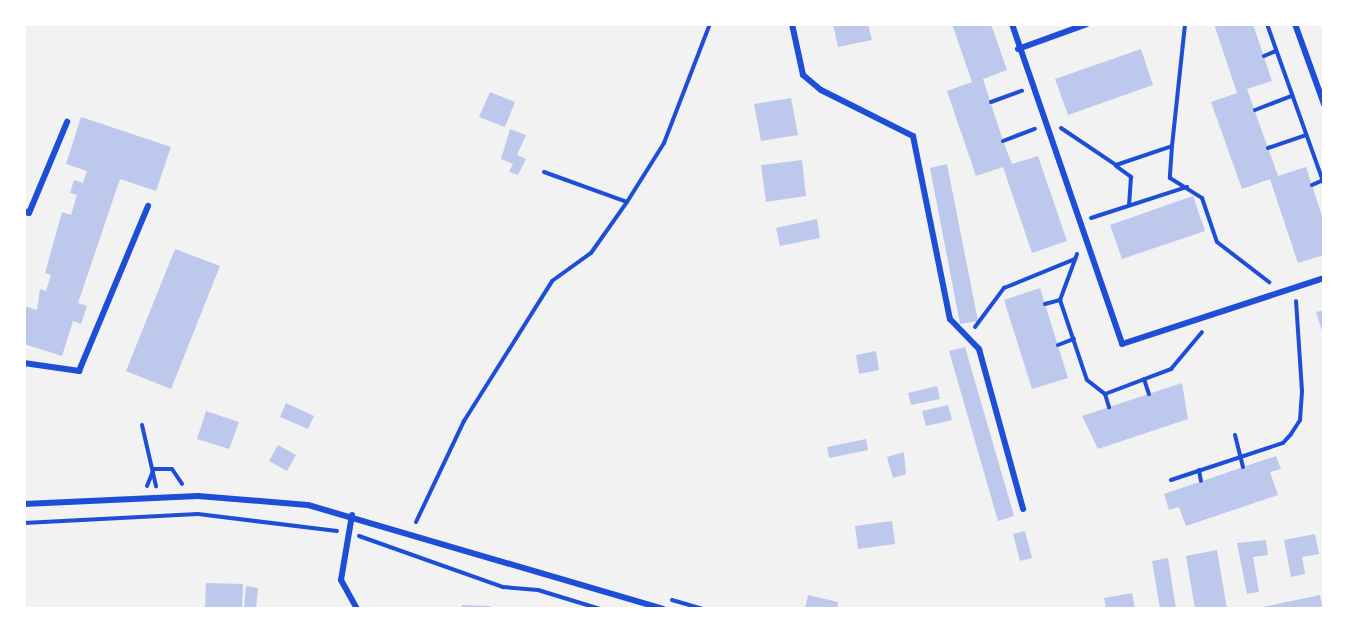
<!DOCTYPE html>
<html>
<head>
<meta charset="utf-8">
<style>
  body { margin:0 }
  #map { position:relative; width:1348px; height:633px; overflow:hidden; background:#f2f2f2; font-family:"Crimson Pro",serif }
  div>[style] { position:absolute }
  .building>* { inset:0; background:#bdc9ec }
  .path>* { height:4px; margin:-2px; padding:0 2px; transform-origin:2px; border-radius:2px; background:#1d4ed8 }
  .minor>* { height:6px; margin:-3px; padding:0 3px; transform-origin:3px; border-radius:3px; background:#1d4ed8 }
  span { translate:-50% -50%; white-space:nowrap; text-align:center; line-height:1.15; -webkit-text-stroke:4.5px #fff; paint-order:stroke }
  .frame { position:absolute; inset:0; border:26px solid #fff; pointer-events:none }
</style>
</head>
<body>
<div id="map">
  <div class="building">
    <div style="clip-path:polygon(833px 24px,868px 24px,872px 40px,838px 47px)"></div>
    <div style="clip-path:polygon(952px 24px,991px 24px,1007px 70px,983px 79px,1003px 141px,1012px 164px,1038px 156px,1067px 241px,1032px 253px,1003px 167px,976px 176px,947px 91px,972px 82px)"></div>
    <div style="clip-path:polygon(1214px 24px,1253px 24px,1272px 81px,1247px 89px,1278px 176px,1306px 167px,1324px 222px,1324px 255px,1298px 263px,1270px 179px,1242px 189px,1211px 102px,1237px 93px)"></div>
    <div style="clip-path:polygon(1141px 49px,1153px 85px,1068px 115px,1055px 79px)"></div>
    <div style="clip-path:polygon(490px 92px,515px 102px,505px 127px,479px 117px)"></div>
    <div style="clip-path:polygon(791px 98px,798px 135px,761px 141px,754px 104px)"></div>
    <div style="clip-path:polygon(81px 117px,171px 147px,156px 191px,120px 179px,78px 303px,87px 306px,81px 324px,73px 321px,62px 356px,24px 344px,24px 306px,37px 310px,40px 289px,46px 291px,51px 275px,45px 273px,62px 212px,71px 215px,77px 195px,70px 193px,74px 180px,83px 183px,87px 171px,66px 164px)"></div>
    <div style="clip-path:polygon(510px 129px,526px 135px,517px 155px,526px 159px,518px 175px,509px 172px,513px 164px,501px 159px)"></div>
    <div style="clip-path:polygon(802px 160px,806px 196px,766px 202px,761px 165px)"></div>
    <div style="clip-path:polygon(947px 164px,978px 321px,960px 324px,930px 168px)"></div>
    <div style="clip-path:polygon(1193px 196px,1205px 231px,1122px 259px,1110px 225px)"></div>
    <div style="clip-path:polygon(817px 219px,820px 238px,780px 246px,776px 228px)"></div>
    <div style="clip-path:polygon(175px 249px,220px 266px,171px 389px,126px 371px)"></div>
    <div style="clip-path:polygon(1040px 288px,1068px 378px,1032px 389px,1004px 300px)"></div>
    <div style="clip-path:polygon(1324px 310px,1324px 337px,1316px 312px)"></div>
    <div style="clip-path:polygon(965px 347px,1014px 516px,998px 521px,949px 351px)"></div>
    <div style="clip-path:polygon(876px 351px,879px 370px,859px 374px,856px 355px)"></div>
    <div style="clip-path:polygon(1182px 383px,1188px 419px,1098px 449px,1082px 416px)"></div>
    <div style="clip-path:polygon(937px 386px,940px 399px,911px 405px,908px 393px)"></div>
    <div style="clip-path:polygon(286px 403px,314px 416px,308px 429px,280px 417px)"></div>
    <div style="clip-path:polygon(948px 405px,952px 420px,926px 426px,922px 411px)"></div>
    <div style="clip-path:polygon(206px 411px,239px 422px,229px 449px,197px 439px)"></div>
    <div style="clip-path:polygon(866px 439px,868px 450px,829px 458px,827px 447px)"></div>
    <div style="clip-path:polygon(278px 445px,296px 455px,287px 471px,269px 461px)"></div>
    <div style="clip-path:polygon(904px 452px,906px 474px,893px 478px,887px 457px)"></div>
    <div style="clip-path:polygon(1276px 456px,1281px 469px,1270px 472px,1278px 495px,1186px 526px,1179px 507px,1169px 510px,1164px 494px)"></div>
    <div style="clip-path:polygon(892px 521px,895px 544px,858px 549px,855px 526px)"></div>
    <div style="clip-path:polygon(1025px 531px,1032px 558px,1020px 561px,1013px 534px)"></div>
    <div style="clip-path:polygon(1315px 534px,1319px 554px,1302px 557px,1305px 574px,1291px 577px,1284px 540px)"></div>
    <div style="clip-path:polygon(1266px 540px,1268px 555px,1253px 557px,1259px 592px,1247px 594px,1237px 543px)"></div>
    <div style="clip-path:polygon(1217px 550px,1227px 609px,1195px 609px,1186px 556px)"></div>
    <div style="clip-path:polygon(1168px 558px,1176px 609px,1160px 609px,1152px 561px)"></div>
    <div style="clip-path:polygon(206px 583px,243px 584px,242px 609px,205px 609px)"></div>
    <div style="clip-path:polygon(246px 586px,258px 588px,256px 609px,244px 609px)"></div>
    <div style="clip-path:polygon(1132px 593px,1135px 609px,1106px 609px,1104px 598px)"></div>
    <div style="clip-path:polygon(808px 595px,838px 602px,837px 609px,805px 609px)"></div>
    <div style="clip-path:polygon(1320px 595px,1323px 609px,1258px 609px,1258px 608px)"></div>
    <div style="clip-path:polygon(462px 605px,491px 606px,491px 609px,462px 609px)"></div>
  </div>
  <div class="path">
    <div style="left:1267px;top:24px;width:170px;rotate:70.4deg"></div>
    <div style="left:1264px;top:56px;width:13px;rotate:-23deg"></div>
    <div style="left:991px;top:102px;width:33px;rotate:-20deg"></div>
    <div style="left:1255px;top:110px;width:40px;rotate:-21deg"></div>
    <div style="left:1061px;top:128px;width:66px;rotate:33.9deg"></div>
    <div style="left:1116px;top:165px;width:59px;rotate:-18.7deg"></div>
    <div style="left:1172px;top:146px;width:123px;rotate:-83.9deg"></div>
    <div style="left:1003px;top:141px;width:34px;rotate:-21deg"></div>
    <div style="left:1172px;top:146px;width:32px;rotate:94deg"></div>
    <div style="left:1170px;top:178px;width:38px;rotate:32deg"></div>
    <div style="left:1202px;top:198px;width:46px;rotate:71.2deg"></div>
    <div style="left:1217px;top:242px;width:66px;rotate:37.6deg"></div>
    <div style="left:1268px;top:148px;width:40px;rotate:-18.9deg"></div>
    <div style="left:1116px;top:166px;width:19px;rotate:36deg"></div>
    <div style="left:1131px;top:177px;width:28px;rotate:94deg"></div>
    <div style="left:544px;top:172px;width:88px;rotate:19.9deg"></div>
    <div style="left:627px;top:202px;width:70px;rotate:-57.9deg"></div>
    <div style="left:664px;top:143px;width:128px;rotate:-68.9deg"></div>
    <div style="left:1312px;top:185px;width:12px;rotate:-24deg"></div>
    <div style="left:1091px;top:218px;width:101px;rotate:-17.9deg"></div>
    <div style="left:1077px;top:254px;width:49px;rotate:110.3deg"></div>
    <div style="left:1060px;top:300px;width:84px;rotate:71.4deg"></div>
    <div style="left:1087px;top:380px;width:23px;rotate:38deg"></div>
    <div style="left:1105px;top:394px;width:71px;rotate:-20.7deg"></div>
    <div style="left:1171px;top:369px;width:48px;rotate:-50deg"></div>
    <div style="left:1045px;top:304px;width:16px;rotate:-15deg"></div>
    <div style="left:975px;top:327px;width:49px;rotate:-53.4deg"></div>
    <div style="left:1004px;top:288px;width:77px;rotate:-22.2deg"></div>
    <div style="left:1058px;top:345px;width:17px;rotate:-21deg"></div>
    <div style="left:1144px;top:379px;width:16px;rotate:72deg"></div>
    <div style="left:1105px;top:394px;width:14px;rotate:73deg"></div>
    <div style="left:142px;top:425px;width:63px;rotate:77.1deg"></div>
    <div style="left:1235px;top:435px;width:33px;rotate:76deg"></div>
    <div style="left:1199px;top:470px;width:11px;rotate:80deg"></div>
    <div style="left:1171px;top:480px;width:118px;rotate:-18.3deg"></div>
    <div style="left:1283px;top:443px;width:12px;rotate:-48deg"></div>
    <div style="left:1291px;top:434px;width:17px;rotate:-57deg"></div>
    <div style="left:1300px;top:420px;width:29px;rotate:-86deg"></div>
    <div style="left:1302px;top:391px;width:90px;rotate:-93.8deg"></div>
    <div style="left:147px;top:486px;width:18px;rotate:-68deg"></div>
    <div style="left:154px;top:469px;width:18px"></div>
    <div style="left:172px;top:469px;width:18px;rotate:56deg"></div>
    <div style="left:416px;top:522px;width:112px;rotate:-64.6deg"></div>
    <div style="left:464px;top:421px;width:165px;rotate:-57.8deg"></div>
    <div style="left:552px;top:281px;width:48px;rotate:-35.7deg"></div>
    <div style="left:591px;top:253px;width:62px;rotate:-54.8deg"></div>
    <div style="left:24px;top:523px;width:174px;rotate:-3deg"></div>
    <div style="left:198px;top:514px;width:140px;rotate:7deg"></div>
    <div style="left:359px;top:536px;width:153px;rotate:19.5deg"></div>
    <div style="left:503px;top:587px;width:35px;rotate:5deg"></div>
    <div style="left:538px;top:590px;width:65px;rotate:17deg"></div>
    <div style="left:672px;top:600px;width:32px;rotate:16deg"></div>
  </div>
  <div class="minor">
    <div style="left:792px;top:24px;width:52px;rotate:77.8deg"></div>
    <div style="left:803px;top:75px;width:23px;rotate:40deg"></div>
    <div style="left:821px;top:90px;width:103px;rotate:26.6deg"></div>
    <div style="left:913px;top:136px;width:187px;rotate:78.6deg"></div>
    <div style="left:950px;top:319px;width:42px;rotate:46deg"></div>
    <div style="left:979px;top:349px;width:166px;rotate:74.6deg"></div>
    <div style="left:1012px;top:24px;width:338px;rotate:71deg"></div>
    <div style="left:1122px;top:344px;width:213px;rotate:-18.1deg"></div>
    <div style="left:1295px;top:24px;width:85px;rotate:70.1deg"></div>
    <div style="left:1018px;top:49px;width:73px;rotate:-19.9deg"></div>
    <div style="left:24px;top:211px;width:5px;rotate:22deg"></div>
    <div style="left:29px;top:213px;width:99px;rotate:-67.3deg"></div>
    <div style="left:24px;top:363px;width:56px;rotate:8.3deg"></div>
    <div style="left:79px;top:371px;width:179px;rotate:-67.3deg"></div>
    <div style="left:24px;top:504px;width:174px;rotate:-2.6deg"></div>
    <div style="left:198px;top:496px;width:110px;rotate:4.7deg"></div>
    <div style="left:308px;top:505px;width:370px;rotate:16.3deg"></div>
    <div style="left:352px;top:515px;width:66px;rotate:99.6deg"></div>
    <div style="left:341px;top:580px;width:33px;rotate:61deg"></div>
  </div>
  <div class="frame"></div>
</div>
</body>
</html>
